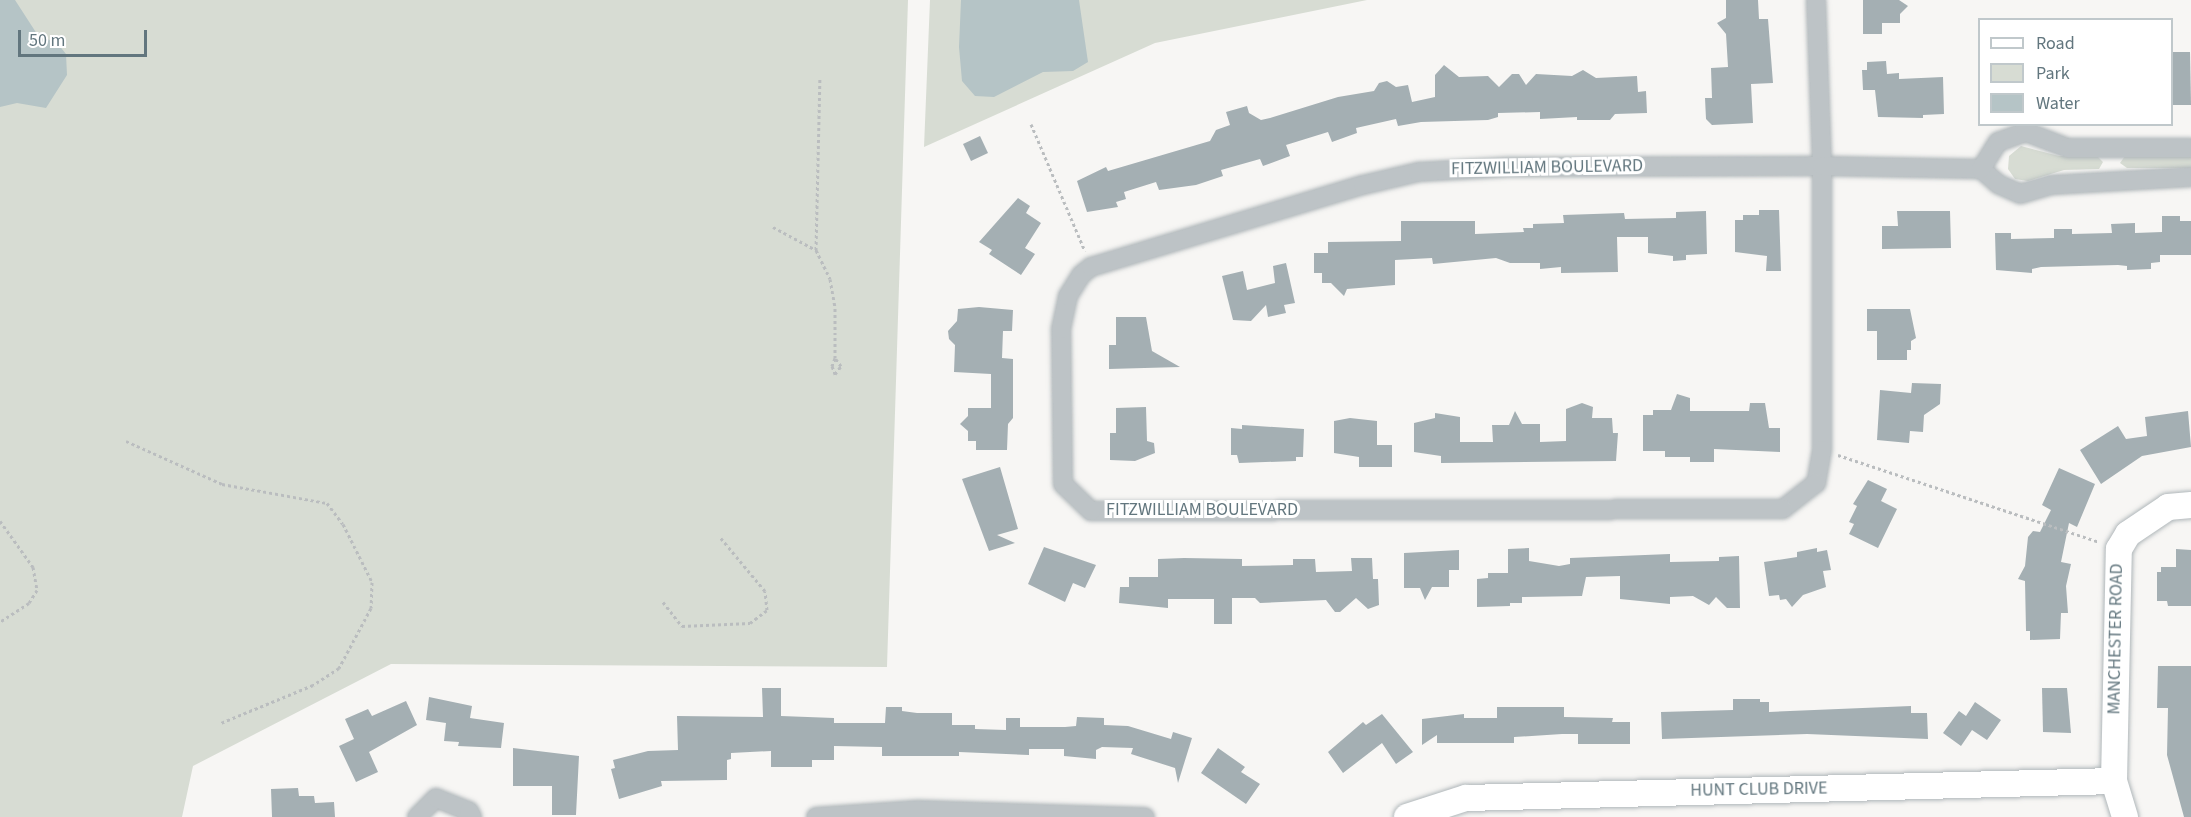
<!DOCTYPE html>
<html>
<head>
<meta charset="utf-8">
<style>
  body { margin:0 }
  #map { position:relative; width:2191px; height:817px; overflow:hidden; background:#f7f6f4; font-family:"Source Sans 3",sans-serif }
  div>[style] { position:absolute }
  .green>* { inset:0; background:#d7dcd3 }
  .water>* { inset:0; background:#b5c4c6 }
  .building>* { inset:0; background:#a4afb3 }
  .path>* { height:3px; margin-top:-1.5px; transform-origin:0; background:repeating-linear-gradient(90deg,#babdbf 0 3px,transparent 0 6px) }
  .roads { filter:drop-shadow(0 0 2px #b0b7ba) drop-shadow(0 0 2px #b0b7ba) }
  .street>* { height:18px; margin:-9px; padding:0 9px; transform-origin:9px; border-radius:9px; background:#bdc3c6 }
  .secondary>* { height:26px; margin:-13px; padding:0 13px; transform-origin:13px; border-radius:13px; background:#fff }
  span { translate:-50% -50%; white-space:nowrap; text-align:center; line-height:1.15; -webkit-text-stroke:6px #fff; paint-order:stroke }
  .street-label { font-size:18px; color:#62767e }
  .legend { position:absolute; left:1978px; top:18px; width:195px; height:108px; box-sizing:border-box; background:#fff; border:2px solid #c0c8cb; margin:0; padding:8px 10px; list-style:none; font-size:18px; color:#62767e }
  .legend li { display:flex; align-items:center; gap:12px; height:30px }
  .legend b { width:30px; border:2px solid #c0c8cb }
  .scale { position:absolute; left:18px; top:30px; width:129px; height:27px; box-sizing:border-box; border:3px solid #62767e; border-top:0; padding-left:8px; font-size:18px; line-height:21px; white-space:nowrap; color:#62767e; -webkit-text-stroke:4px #fff; paint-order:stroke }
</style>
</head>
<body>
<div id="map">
  <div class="green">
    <div style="clip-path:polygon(0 0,908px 0,887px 667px,391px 664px,193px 766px,182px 817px,0 817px)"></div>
    <div style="clip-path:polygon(930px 0,1367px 0,1155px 43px,924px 147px)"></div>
    <div style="clip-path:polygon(2021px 146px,2059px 156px,2097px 156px,2103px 162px,2099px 169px,2064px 170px,2028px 181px,2015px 179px,2008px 169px,2009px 156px)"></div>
    <div style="clip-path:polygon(2191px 155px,2191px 168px,2127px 168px,2120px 163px,2125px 156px)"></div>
  </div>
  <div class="water">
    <div style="clip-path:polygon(0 0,15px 0,37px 34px,58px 44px,66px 54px,67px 75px,46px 108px,17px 103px,0 107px)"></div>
    <div style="clip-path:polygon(961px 0,1079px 0,1088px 62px,1073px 71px,1043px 72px,994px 97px,975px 96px,962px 81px,959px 47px)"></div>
  </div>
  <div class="building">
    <div style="clip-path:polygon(1726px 0,1758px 0,1759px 19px,1768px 19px,1773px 83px,1751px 84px,1753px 123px,1712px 125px,1706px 119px,1705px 98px,1712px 98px,1711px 68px,1728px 67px,1726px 34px,1717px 23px,1726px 18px)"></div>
    <div style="clip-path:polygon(1863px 0,1899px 0,1908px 6px,1900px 14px,1900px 23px,1882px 23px,1882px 34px,1863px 34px)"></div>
    <div style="clip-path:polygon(2172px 52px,2190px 52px,2191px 105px,2172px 105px)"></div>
    <div style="clip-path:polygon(1886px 61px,1887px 74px,1899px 73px,1899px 79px,1943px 77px,1944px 114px,1923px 115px,1923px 118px,1878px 117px,1875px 90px,1863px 90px,1862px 70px,1867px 70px,1867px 62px)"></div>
    <div style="clip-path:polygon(1444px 65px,1459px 77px,1488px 76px,1499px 87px,1512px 74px,1519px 74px,1526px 85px,1536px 74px,1572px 76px,1583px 70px,1596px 78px,1637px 76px,1638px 92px,1646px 91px,1647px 113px,1615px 114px,1610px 120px,1577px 120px,1577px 117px,1540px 119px,1540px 112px,1498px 113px,1498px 117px,1488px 120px,1421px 122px,1398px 126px,1396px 119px,1356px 128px,1357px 133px,1332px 142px,1328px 132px,1286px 145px,1290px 156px,1263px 166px,1260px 159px,1221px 170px,1223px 176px,1196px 185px,1159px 190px,1156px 182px,1124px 192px,1126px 199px,1116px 202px,1118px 207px,1087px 212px,1077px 181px,1106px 167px,1108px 171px,1210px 141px,1216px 130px,1230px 125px,1226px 112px,1247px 106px,1249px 113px,1261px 120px,1270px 118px,1338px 97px,1374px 91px,1379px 83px,1387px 81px,1396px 87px,1408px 85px,1412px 102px,1435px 97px,1435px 75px)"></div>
    <div style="clip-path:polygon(980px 136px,988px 153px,971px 161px,963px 144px)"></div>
    <div style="clip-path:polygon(1018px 198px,1030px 206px,1026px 213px,1041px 223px,1025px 248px,1035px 254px,1021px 275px,989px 254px,992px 250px,979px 242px)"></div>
    <div style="clip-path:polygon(1759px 210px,1779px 210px,1781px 271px,1766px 271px,1767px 256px,1735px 252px,1735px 220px,1743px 220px,1743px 215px,1759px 215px)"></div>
    <div style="clip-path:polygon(1706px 211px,1707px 254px,1686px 255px,1686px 260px,1673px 261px,1673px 256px,1648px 253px,1648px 237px,1617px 237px,1618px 272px,1561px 273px,1561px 267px,1540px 269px,1540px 263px,1510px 263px,1496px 258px,1433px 264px,1432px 258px,1395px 260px,1395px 285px,1347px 289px,1344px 296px,1331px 283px,1322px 283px,1322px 273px,1314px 273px,1314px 253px,1328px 253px,1328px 242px,1401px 241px,1401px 221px,1475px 221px,1475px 234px,1524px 232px,1523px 228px,1533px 228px,1533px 224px,1564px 223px,1563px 215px,1624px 213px,1625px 219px,1676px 218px,1676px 212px)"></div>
    <div style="clip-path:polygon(1897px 211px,1950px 211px,1951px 248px,1882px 249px,1882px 226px,1898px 226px)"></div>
    <div style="clip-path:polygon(2162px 216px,2180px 216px,2180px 221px,2191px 221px,2191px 255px,2160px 255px,2160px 262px,2151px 263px,2151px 269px,2127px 270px,2127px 266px,2118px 265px,2041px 267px,2032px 269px,2032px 273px,1996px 270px,1995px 233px,2011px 233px,2011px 239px,2054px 238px,2054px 229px,2072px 229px,2072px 234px,2112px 233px,2111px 224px,2135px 223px,2135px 233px,2162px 232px)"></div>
    <div style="clip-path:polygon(1286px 263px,1295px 303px,1284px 305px,1286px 313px,1268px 317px,1266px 305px,1251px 321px,1233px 320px,1222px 276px,1243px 271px,1247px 290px,1275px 283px,1273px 266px)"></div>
    <div style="clip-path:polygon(979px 307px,1013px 310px,1012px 331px,1003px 331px,1002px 358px,1013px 359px,1013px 418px,1008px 424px,1007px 450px,976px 450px,976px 441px,968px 441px,968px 431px,960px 424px,968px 416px,968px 408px,991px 408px,991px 374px,954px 372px,955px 345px,949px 339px,948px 331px,957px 321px,958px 309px)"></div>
    <div style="clip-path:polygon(1867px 309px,1910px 309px,1916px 338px,1911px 341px,1911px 350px,1907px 350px,1907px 360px,1877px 360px,1877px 331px,1867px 331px)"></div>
    <div style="clip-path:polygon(1116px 317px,1146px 317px,1152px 351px,1180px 367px,1109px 369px,1109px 345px,1116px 345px)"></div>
    <div style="clip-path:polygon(1912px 383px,1941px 384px,1940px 404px,1924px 415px,1923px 432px,1910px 431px,1909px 443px,1877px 440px,1880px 390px,1911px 393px)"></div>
    <div style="clip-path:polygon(1677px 394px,1690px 398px,1690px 411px,1749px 411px,1750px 403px,1765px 403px,1769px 428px,1780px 428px,1780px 452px,1714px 449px,1714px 462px,1690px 462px,1690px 457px,1665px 457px,1665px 451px,1643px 451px,1643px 415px,1653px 415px,1653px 410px,1671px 410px)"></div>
    <div style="clip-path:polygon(1582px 403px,1593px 407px,1592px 418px,1612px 418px,1613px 433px,1618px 433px,1616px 461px,1441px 463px,1441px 456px,1414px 452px,1414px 423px,1435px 418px,1435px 413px,1460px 417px,1460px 442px,1493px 442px,1492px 425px,1509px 425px,1515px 411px,1522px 424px,1540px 424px,1540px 442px,1566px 441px,1566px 409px)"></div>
    <div style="clip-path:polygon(1146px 407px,1147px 441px,1154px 443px,1155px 453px,1135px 461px,1110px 460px,1110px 433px,1116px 433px,1116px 408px)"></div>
    <div style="clip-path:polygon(2188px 411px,2191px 447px,2142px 456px,2101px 484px,2080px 450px,2118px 426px,2126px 439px,2147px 436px,2145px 417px)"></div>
    <div style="clip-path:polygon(1350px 418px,1377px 421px,1377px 445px,1392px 445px,1392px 467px,1359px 467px,1359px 457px,1334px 453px,1334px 421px)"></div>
    <div style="clip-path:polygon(1242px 425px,1304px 429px,1303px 457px,1296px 457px,1296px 461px,1239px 463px,1237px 455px,1231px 455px,1231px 428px,1242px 429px)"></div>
    <div style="clip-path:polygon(1000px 467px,1018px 529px,997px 535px,1015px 543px,989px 551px,962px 479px)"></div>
    <div style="clip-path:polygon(2059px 468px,2095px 484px,2077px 527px,2069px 523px,2061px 562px,2071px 564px,2066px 586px,2068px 613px,2061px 613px,2060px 639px,2030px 640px,2030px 631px,2026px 631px,2025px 581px,2018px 579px,2025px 566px,2028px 537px,2033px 531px,2040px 532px,2051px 510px,2042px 505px)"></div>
    <div style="clip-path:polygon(1868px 480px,1887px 489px,1881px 501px,1897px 509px,1878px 548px,1849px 534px,1854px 524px,1849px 522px,1857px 506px,1853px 504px)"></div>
    <div style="clip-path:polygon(1044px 547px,1096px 565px,1085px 588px,1073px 583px,1065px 602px,1028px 584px)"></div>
    <div style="clip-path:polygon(1529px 548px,1529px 561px,1559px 566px,1570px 564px,1570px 558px,1670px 554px,1670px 562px,1719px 561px,1719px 557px,1739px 556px,1740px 608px,1727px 608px,1716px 597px,1709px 605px,1693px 596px,1670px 597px,1670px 604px,1620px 599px,1620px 576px,1586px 577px,1582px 596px,1522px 597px,1522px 603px,1510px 603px,1510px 606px,1477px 607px,1477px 579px,1488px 578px,1488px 573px,1508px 573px,1508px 549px)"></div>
    <div style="clip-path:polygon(1817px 548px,1817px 552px,1827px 550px,1831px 570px,1823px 571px,1826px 587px,1803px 595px,1792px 607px,1786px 599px,1780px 600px,1779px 595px,1769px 596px,1764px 562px,1797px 557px,1797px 552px)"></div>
    <div style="clip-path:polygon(2176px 549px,2191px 550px,2191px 606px,2168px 606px,2167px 601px,2157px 601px,2157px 572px,2161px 572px,2161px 567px,2176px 567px)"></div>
    <div style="clip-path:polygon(1459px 550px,1459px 570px,1449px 570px,1449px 587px,1432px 587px,1425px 600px,1420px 588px,1404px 588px,1404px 553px)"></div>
    <div style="clip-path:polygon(1184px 558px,1242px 559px,1242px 566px,1293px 565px,1293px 559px,1315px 559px,1316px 572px,1352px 571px,1351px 558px,1372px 558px,1373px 579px,1378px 579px,1379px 605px,1368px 609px,1356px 598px,1340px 612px,1335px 612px,1326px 600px,1260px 603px,1255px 598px,1232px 598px,1232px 624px,1214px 624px,1214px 599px,1168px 599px,1168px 608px,1119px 603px,1120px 587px,1129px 587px,1129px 577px,1158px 577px,1158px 559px)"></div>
    <div style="clip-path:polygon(2158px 666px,2191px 666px,2191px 817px,2184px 817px,2167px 755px,2168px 708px,2157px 708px)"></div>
    <div style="clip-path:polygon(762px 688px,781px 688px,781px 716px,834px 718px,834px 723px,885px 723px,886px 707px,902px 707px,902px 711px,917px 713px,952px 713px,952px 725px,975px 725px,975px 729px,1006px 730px,1006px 718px,1020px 718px,1020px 727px,1065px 727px,1076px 726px,1077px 717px,1104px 718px,1104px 725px,1128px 726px,1171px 739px,1173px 732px,1192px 738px,1178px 783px,1175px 768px,1131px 754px,1133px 748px,1102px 747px,1096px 750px,1096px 759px,1064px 756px,1064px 749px,1029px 749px,1029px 755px,959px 752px,959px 756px,882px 756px,882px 747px,834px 746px,834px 760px,812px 760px,812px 767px,771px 767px,771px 751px,731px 753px,731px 759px,727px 760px,727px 780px,661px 781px,662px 786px,619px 799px,611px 769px,615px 768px,613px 760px,648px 751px,678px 750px,677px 716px,763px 717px)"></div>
    <div style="clip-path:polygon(2042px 688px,2067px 688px,2071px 733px,2043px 732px)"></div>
    <div style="clip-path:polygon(429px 697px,472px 706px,470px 718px,504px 723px,501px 748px,458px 746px,459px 742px,444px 741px,446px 723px,426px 720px)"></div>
    <div style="clip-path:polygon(1733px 699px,1760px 699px,1760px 702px,1769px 702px,1769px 712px,1911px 706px,1911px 713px,1927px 713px,1928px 739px,1807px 734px,1662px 739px,1661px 712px,1733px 710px)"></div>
    <div style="clip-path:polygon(406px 701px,417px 725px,369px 752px,378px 772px,356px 782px,339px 746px,354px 739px,345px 719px,368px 709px,372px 716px)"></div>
    <div style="clip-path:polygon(1975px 702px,2001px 720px,1987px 740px,1972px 730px,1961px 746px,1943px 733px,1959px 711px,1966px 716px)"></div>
    <div style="clip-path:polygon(1497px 707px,1564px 707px,1564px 717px,1613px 718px,1612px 722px,1630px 722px,1630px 744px,1578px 744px,1578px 734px,1562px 734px,1514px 737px,1514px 743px,1437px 743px,1437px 735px,1422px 745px,1422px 719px,1464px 714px,1464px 718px,1497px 718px)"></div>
    <div style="clip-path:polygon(1382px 714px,1413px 752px,1396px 764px,1382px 743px,1343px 773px,1328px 752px,1363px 722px,1366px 725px)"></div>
    <div style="clip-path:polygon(513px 748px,579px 756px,576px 815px,552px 815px,552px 786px,513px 786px)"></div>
    <div style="clip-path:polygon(1218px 748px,1245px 767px,1241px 772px,1260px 784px,1246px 804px,1201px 773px)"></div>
    <div style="clip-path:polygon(298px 788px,299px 796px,314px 796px,315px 803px,334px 802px,335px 817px,272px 817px,271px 789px)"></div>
  </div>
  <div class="path">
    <div style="left:1031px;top:124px;width:138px;rotate:67deg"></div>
    <div style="left:773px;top:227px;width:49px;rotate:28.1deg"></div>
    <div style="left:816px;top:250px;width:173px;rotate:-88.7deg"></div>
    <div style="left:816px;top:250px;width:32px;rotate:64deg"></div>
    <div style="left:830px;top:279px;width:29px;rotate:80deg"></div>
    <div style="left:835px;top:308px;width:50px;rotate:90deg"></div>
    <div style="left:835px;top:358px;width:9px;rotate:111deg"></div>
    <div style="left:832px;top:366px;width:9px;rotate:69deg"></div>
    <div style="left:835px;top:374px;width:10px;rotate:-53deg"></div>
    <div style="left:841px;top:366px;width:10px;rotate:-127deg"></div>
    <div style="left:126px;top:441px;width:105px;rotate:24.1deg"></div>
    <div style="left:222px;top:484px;width:107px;rotate:10.3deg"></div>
    <div style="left:327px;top:503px;width:26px;rotate:53deg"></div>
    <div style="left:343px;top:524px;width:65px;rotate:63.4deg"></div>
    <div style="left:372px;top:582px;width:26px;rotate:92deg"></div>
    <div style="left:371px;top:608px;width:68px;rotate:118.1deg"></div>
    <div style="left:339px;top:668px;width:31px;rotate:147deg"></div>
    <div style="left:313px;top:685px;width:100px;rotate:157.6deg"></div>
    <div style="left:1838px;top:455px;width:275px;rotate:18.4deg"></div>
    <div style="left:0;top:521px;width:57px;rotate:54.3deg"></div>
    <div style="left:33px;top:567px;width:23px;rotate:80deg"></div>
    <div style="left:37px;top:590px;width:15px;rotate:122deg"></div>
    <div style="left:29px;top:603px;width:35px;rotate:147deg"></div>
    <div style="left:663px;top:602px;width:31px;rotate:52deg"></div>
    <div style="left:682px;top:626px;width:68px;rotate:-2.5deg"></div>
    <div style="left:750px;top:623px;width:21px;rotate:-37deg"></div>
    <div style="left:767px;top:610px;width:19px;rotate:-96deg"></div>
    <div style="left:765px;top:591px;width:70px;rotate:-129.8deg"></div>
  </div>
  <div class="roads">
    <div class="street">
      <div style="left:1816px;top:0;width:166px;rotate:87.9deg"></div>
      <div style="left:1822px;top:166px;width:284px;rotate:90deg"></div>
      <div style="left:1822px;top:450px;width:34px;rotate:100deg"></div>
      <div style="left:1816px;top:483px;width:42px;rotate:141.8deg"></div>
      <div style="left:1783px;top:509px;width:692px;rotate:179.83deg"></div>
      <div style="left:1091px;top:511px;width:39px;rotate:-136deg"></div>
      <div style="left:1063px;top:484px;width:155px;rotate:-90.7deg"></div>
      <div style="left:1061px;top:329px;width:34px;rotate:-78deg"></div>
      <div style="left:1068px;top:296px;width:25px;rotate:-58deg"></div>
      <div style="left:1081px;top:275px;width:13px;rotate:-39deg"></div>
      <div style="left:1091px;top:267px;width:284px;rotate:-16.8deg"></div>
      <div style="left:1363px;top:185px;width:57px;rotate:-13.3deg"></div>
      <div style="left:1418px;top:172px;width:91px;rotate:-3.1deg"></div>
      <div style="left:1509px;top:167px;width:313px;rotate:-0.2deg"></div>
      <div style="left:1822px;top:166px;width:159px;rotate:1.1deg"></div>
      <div style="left:1981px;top:169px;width:23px;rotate:41deg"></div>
      <div style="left:1998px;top:184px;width:24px;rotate:24deg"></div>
      <div style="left:2020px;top:194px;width:32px;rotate:-16deg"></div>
      <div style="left:2051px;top:185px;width:140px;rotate:-3.3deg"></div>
      <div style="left:1981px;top:169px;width:32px;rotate:-58deg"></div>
      <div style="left:1998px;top:142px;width:30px;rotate:-20deg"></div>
      <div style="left:2026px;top:132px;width:45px;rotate:20.9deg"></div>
      <div style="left:2068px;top:148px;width:123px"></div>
      <div style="left:417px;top:817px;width:27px;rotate:-45deg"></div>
      <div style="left:436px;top:798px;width:35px;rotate:22deg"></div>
      <div style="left:469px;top:811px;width:7px;rotate:63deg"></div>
      <div style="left:816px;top:817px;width:102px;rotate:-3.9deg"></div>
      <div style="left:918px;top:810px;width:227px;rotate:1.8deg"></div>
    </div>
    <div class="secondary">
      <div style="left:1407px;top:817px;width:62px;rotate:-17.9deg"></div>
      <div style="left:1466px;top:798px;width:648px;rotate:-1.5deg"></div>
      <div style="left:2125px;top:817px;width:38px;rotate:-107deg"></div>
      <div style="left:2114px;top:781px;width:232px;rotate:-88.8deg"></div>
      <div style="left:2119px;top:549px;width:17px;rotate:-59deg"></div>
      <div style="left:2128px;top:534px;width:48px;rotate:-34deg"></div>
      <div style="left:2168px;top:507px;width:23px;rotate:-5deg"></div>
    </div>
  </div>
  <div class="street-label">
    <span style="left:1547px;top:168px;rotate:-1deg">FITZWILLIAM BOULEVARD</span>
    <span style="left:1202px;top:510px">FITZWILLIAM BOULEVARD</span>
    <span style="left:2116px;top:639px;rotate:-89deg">MANCHESTER ROAD</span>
    <span style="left:1759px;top:790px;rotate:-1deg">HUNT CLUB DRIVE</span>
  </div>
  <ul class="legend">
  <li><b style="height:8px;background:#fff"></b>Road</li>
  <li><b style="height:16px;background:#d7dcd3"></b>Park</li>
  <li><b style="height:16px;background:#b5c4c6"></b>Water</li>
  </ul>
  <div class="scale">50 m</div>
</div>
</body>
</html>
